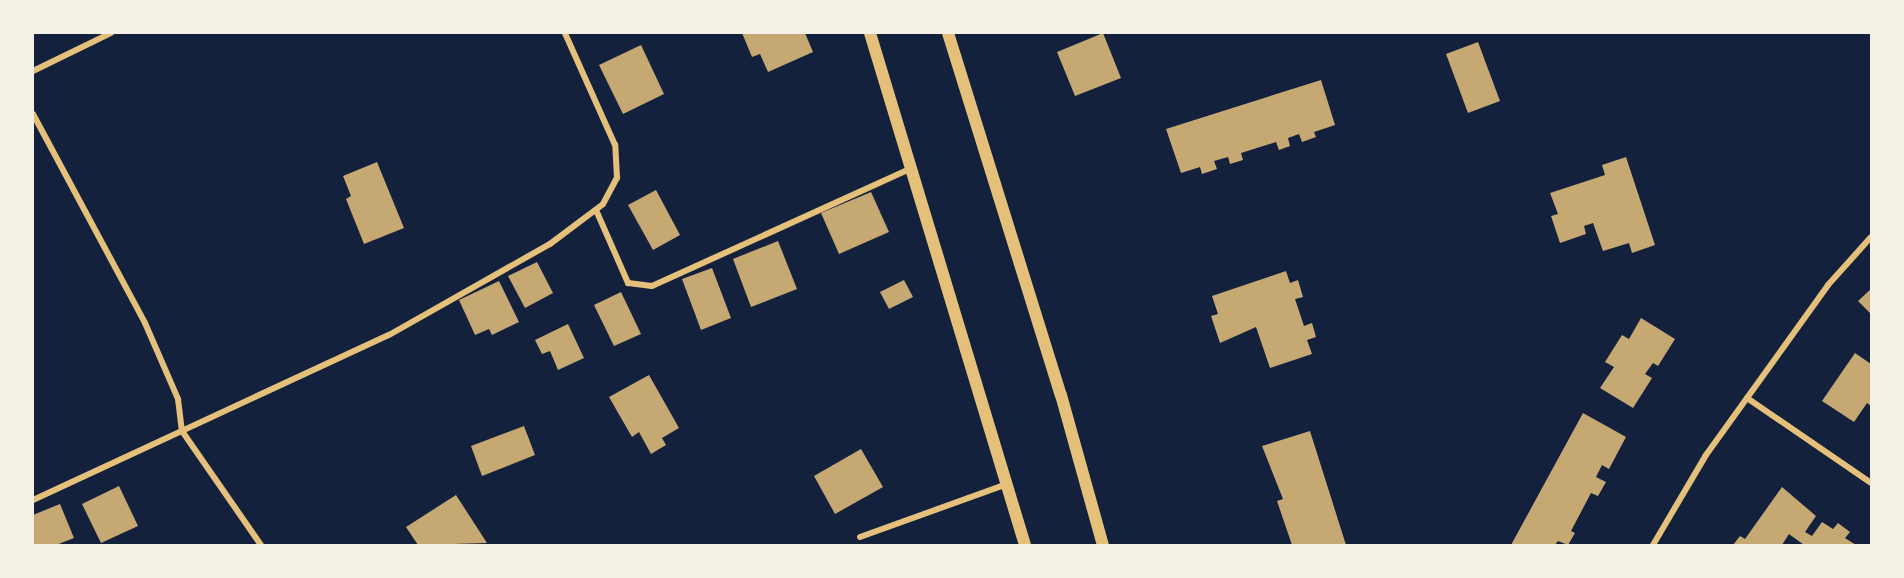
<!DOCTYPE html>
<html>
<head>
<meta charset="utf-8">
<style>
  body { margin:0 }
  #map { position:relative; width:1904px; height:578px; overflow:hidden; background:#14213d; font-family:Commissioner,sans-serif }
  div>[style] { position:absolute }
  .building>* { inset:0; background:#c6a872 }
  .minor>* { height:6px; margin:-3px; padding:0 3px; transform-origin:3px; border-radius:3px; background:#e5c07b }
  .secondary>* { height:12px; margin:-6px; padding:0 6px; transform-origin:6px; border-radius:6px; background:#e5c07b }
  span { translate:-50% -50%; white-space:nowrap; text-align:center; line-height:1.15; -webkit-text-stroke:6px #f6f1e7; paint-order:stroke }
  .frame { position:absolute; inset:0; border:34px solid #f6f1e7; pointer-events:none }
</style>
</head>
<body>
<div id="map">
  <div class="building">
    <div style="clip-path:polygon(742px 33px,805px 33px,813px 52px,768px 72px,760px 54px,752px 57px)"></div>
    <div style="clip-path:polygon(1103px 33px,1121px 78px,1075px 96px,1057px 52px)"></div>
    <div style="clip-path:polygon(1478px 42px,1500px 101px,1468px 113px,1446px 54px)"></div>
    <div style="clip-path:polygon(641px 45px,664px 94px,623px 114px,599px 65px)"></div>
    <div style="clip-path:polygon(1321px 80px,1335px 125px,1314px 132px,1316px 137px,1302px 142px,1299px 134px,1288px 138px,1290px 146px,1279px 150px,1276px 142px,1241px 153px,1243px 160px,1230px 164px,1228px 157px,1214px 161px,1217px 169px,1202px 174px,1200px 167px,1181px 173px,1166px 129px)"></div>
    <div style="clip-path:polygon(1626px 157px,1655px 245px,1632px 253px,1629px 243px,1603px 251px,1593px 223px,1584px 226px,1586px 234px,1560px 243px,1551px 216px,1558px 214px,1550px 193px,1605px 175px,1602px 165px)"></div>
    <div style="clip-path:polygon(377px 162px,404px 228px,364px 244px,346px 199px,351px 196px,343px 176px)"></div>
    <div style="clip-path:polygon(656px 190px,680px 235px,653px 250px,628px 205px)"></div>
    <div style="clip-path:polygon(871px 192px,889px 232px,839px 254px,821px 213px)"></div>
    <div style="clip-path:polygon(778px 241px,797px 289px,751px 307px,733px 259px)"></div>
    <div style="clip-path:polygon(537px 262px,553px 293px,525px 308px,508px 276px)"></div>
    <div style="clip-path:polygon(712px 268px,731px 318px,701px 330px,682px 279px)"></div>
    <div style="clip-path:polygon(1286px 271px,1290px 283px,1298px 280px,1303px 297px,1295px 299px,1304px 326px,1312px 323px,1316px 337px,1307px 340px,1312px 354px,1270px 368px,1256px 327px,1220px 343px,1211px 316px,1218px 314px,1212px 296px)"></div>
    <div style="clip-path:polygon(904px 280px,913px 297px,889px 309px,880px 292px)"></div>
    <div style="clip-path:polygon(499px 281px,519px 322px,492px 335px,489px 329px,475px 335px,459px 300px)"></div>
    <div style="clip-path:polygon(1871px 289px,1871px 314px,1858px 301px)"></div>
    <div style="clip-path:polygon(621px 292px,641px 334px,614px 346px,594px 305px)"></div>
    <div style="clip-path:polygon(1641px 318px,1675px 339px,1658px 366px,1653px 363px,1645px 374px,1652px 378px,1633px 408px,1600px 388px,1614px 367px,1605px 362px,1622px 335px,1629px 339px)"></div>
    <div style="clip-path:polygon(568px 324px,584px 358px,558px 370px,550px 351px,542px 354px,535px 340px)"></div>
    <div style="clip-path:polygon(1855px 353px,1871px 364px,1871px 406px,1867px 403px,1854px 422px,1822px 401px)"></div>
    <div style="clip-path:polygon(649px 375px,679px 428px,662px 438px,666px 445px,651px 454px,639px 432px,632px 437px,609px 397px)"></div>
    <div style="clip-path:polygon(1583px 413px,1626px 437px,1609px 469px,1602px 465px,1596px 477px,1606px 482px,1598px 496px,1591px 493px,1571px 531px,1575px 533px,1568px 545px,1558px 541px,1555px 545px,1511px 545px)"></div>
    <div style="clip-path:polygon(524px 426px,535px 455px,482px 476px,471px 446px)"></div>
    <div style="clip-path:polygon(1310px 431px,1346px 545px,1292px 545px,1277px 501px,1283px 499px,1262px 446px)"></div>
    <div style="clip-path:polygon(861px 449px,883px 487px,835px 514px,814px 476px)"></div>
    <div style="clip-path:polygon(119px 486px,138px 526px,101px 543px,82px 504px)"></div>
    <div style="clip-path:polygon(1782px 487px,1816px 516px,1805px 532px,1812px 536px,1822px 522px,1833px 529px,1838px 523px,1850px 532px,1845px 538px,1856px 545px,1804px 545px,1789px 534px,1782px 545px,1733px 545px,1740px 536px,1745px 539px)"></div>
    <div style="clip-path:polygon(456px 495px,487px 543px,418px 545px,406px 527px)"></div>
    <div style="clip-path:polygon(60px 504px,74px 538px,56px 545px,33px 545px,33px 515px)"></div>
  </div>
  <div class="minor">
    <div style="left:33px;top:71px;width:87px;rotate:-26deg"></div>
    <div style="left:33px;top:114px;width:237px;rotate:61.8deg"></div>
    <div style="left:145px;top:323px;width:83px;rotate:66.5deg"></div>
    <div style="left:178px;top:399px;width:32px;rotate:83deg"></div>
    <div style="left:182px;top:431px;width:139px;rotate:55.3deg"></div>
    <div style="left:596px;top:210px;width:80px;rotate:66.3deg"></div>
    <div style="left:628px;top:283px;width:24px;rotate:7deg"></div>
    <div style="left:652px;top:286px;width:286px;rotate:-24.4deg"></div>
    <div style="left:1747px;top:398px;width:150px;rotate:34.4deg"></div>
    <div style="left:33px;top:500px;width:392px;rotate:-24.9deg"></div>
    <div style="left:389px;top:335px;width:185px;rotate:-29.5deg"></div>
    <div style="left:550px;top:244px;width:66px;rotate:-37deg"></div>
    <div style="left:603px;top:204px;width:30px;rotate:-62deg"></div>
    <div style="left:617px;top:178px;width:33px;rotate:-93deg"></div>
    <div style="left:615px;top:145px;width:123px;rotate:-114.1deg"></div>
    <div style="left:860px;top:537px;width:156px;rotate:-19.8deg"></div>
    <div style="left:1653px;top:545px;width:104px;rotate:-59.5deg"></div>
    <div style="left:1706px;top:455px;width:209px;rotate:-54.3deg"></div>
    <div style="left:1828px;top:285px;width:64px;rotate:-48.1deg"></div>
  </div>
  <div class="secondary">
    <div style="left:870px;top:33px;width:535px;rotate:73.16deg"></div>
    <div style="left:948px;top:33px;width:379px;rotate:72.7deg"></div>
    <div style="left:1061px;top:395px;width:156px;rotate:74.4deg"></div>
  </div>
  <div class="frame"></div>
</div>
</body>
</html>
